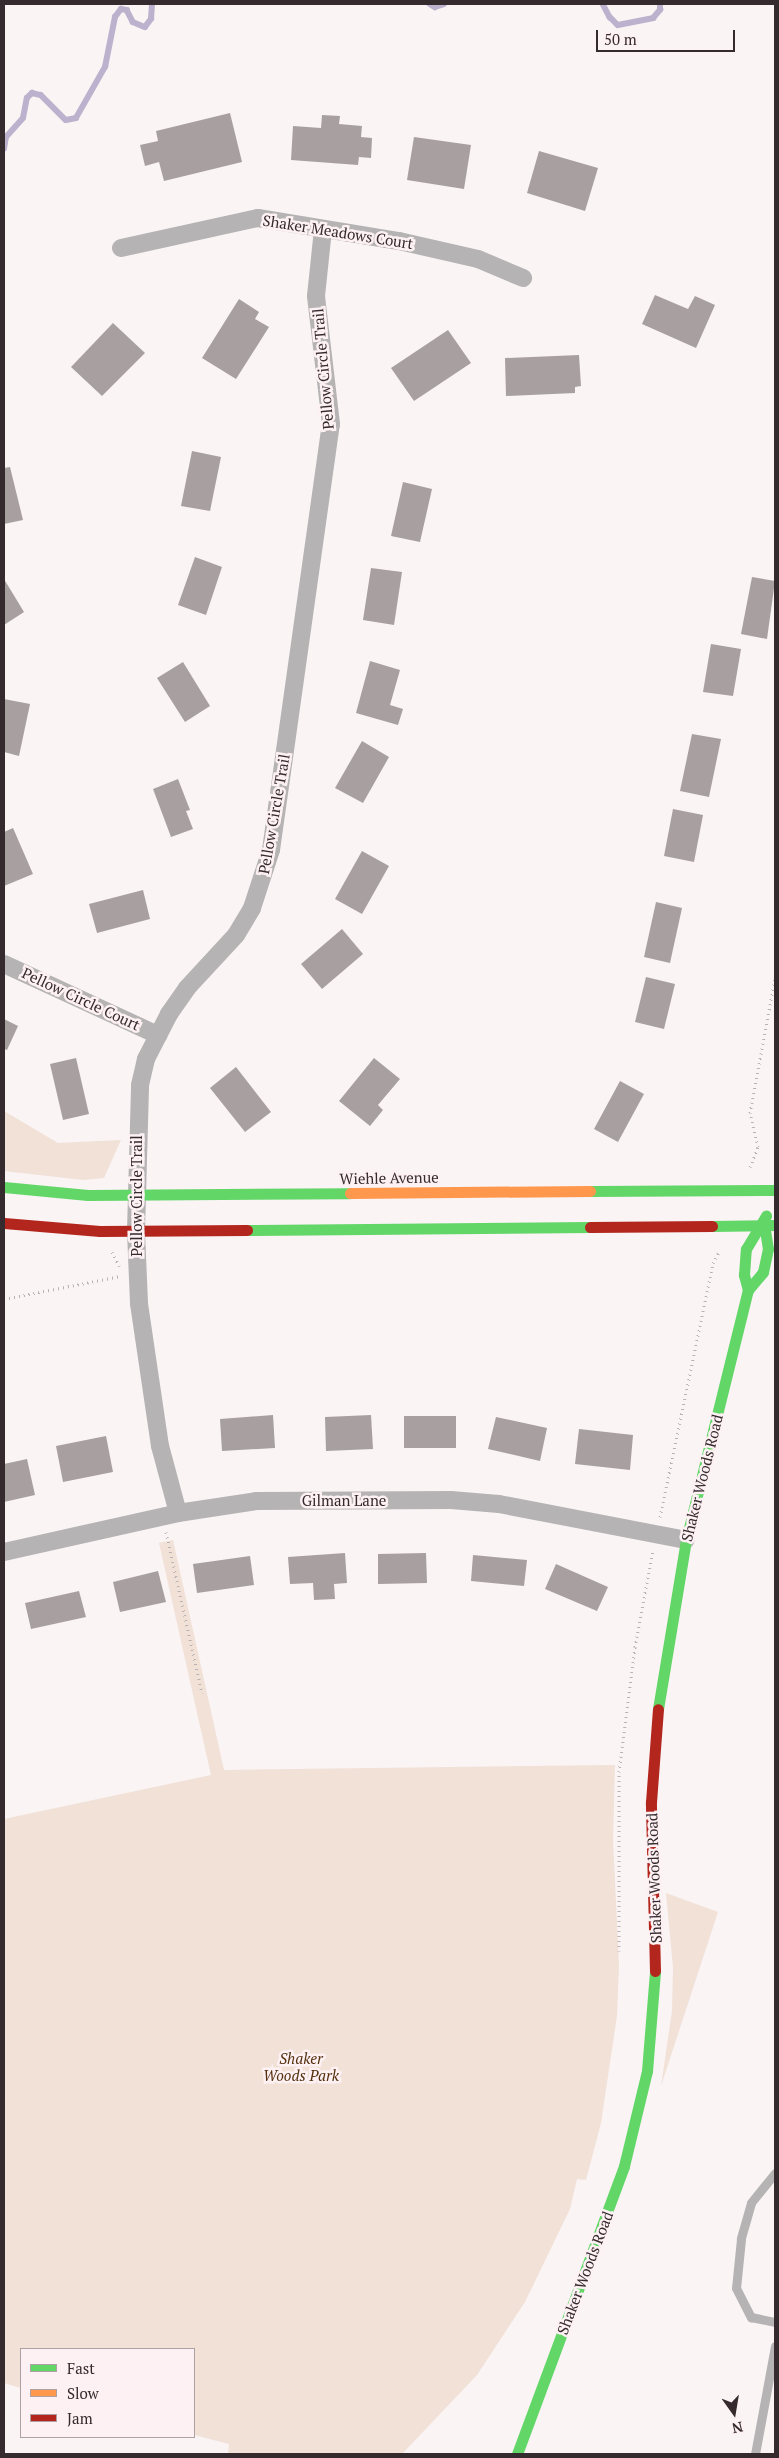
<!DOCTYPE html>
<html>
<head>
<meta charset="utf-8">
<style>
  body { margin:0 }
  #map { position:relative; width:779px; height:2458px; overflow:hidden; background:#faf4f5; font-family:"PT Serif",serif }
  div>[style] { position:absolute }
  .green>* { inset:0; background:#f1e1d7 }
  .stream>* { height:5.5px; margin:-2.75px; padding:0 2.75px; transform-origin:2.75px; border-radius:2.75px; background:#bcb2cd }
  .building>* { inset:0; background:#a8a0a0 }
  .path>* { height:3px; margin-top:-1.5px; transform-origin:0; background:repeating-linear-gradient(90deg,#b8b3b4 0 1px,transparent 0 5px) }
  .lane>* { height:9px; margin:-4.5px; padding:0 4.5px; transform-origin:4.5px; border-radius:4.5px; background:#b6b3b5 }
  .street>* { height:18px; margin:-9px; padding:0 9px; transform-origin:9px; border-radius:9px; background:#b6b3b5 }
  .fast>* { height:11px; margin:-5.5px; padding:0 5.5px; transform-origin:5.5px; border-radius:5.5px; background:#63d668 }
  .slow>* { height:11px; margin:-5.5px; padding:0 5.5px; transform-origin:5.5px; border-radius:5.5px; background:#ff974d }
  .jam>* { height:11px; margin:-5.5px; padding:0 5.5px; transform-origin:5.5px; border-radius:5.5px; background:#b3261e }
  span { translate:-50% -50%; white-space:nowrap; text-align:center; line-height:1.15; -webkit-text-stroke:5px #fdf1f4; paint-order:stroke }
  .street-label { font-size:15px; color:#352a2d }
  .park-label { font-size:15px; color:#55310f; font-style:italic }
  .frame { position:absolute; inset:0; border:5px solid #352a2d; pointer-events:none }
  .legend { position:absolute; left:20px; top:2348px; width:175px; height:90px; box-sizing:border-box; background:#fdf1f4; border:1px solid #ada1a4; margin:0; padding:6px 9px; list-style:none; font-size:15px; color:#352a2d }
  .legend li { display:flex; align-items:center; gap:10px; height:25px }
  .legend b { width:25px; border:1px solid #ada1a4 }
  .north { position:absolute; left:709px; top:2388px; width:50px; height:50px; -webkit-text-stroke:4px #fdf1f4; paint-order:stroke; rotate:167deg; font-size:14px; font-weight:700; line-height:20px; text-align:center; color:#352a2d }
  .north::after { content:''; display:block; margin:auto; width:18px; height:22px; background:#352a2d; clip-path:polygon(50% 0,100% 100%,50% 72%,0 100%) }
  .scale { position:absolute; left:596px; top:30px; width:139px; height:22px; box-sizing:border-box; border:2px solid #352a2d; border-top:0; padding-left:6px; font-size:15px; line-height:18px; white-space:nowrap; color:#352a2d; -webkit-text-stroke:4px #fdf1f4; paint-order:stroke }
</style>
</head>
<body>
<div id="map">
  <div class="green">
    <div style="clip-path:polygon(4px 1111px,58px 1143px,121px 1140px,104px 1178px,83px 1180px,4px 1171px)"></div>
    <div style="clip-path:polygon(173px 1540px,224px 1770px,615px 1765px,613px 1840px,619px 1965px,617px 2016px,601px 2123px,586px 2180px,577px 2179px,570px 2209px,525px 2302px,477px 2375px,402px 2454px,228px 2454px,229px 2444px,194px 2435px,194px 2349px,21px 2349px,21px 2388px,4px 2383px,4px 1819px,211px 1775px,159px 1543px)"></div>
    <div style="clip-path:polygon(666px 1893px,718px 1912px,661px 2086px,672px 2011px,673px 1968px)"></div>
  </div>
  <div class="stream">
    <div style="left:430px;top:4px;width:6px;rotate:31deg"></div>
    <div style="left:435px;top:7px;width:9px;rotate:-18deg"></div>
    <div style="left:603px;top:4px;width:15px;rotate:62deg"></div>
    <div style="left:610px;top:17px;width:11px;rotate:45deg"></div>
    <div style="left:618px;top:25px;width:36px;rotate:-11deg"></div>
    <div style="left:653px;top:18px;width:11px;rotate:-49deg"></div>
    <div style="left:660px;top:10px;width:6px;rotate:-90deg"></div>
    <div style="left:4px;top:149px;width:12px;rotate:-81deg"></div>
    <div style="left:6px;top:137px;width:25px;rotate:-48deg"></div>
    <div style="left:23px;top:118px;width:20px;rotate:-79deg"></div>
    <div style="left:27px;top:98px;width:7px;rotate:-45deg"></div>
    <div style="left:32px;top:93px;width:9px;rotate:13deg"></div>
    <div style="left:41px;top:95px;width:35px;rotate:45deg"></div>
    <div style="left:66px;top:120px;width:10px;rotate:-11deg"></div>
    <div style="left:76px;top:118px;width:59px;rotate:-60.4deg"></div>
    <div style="left:105px;top:67px;width:51px;rotate:-78.7deg"></div>
    <div style="left:115px;top:17px;width:10px;rotate:-53deg"></div>
    <div style="left:121px;top:9px;width:6px;rotate:9deg"></div>
    <div style="left:127px;top:10px;width:13px;rotate:63deg"></div>
    <div style="left:133px;top:22px;width:13px;rotate:23deg"></div>
    <div style="left:145px;top:27px;width:10px;rotate:-53deg"></div>
    <div style="left:151px;top:19px;width:15px;rotate:-86deg"></div>
  </div>
  <div class="building">
    <div style="clip-path:polygon(230px 113px,242px 162px,164px 181px,159px 162px,145px 166px,140px 145px,158px 141px,156px 131px)"></div>
    <div style="clip-path:polygon(322px 115px,340px 116px,339px 124px,362px 126px,361px 137px,372px 138px,371px 158px,359px 157px,358px 165px,291px 160px,293px 126px,321px 128px)"></div>
    <div style="clip-path:polygon(414px 137px,471px 145px,464px 189px,407px 180px)"></div>
    <div style="clip-path:polygon(539px 151px,598px 168px,585px 211px,527px 193px)"></div>
    <div style="clip-path:polygon(655px 295px,688px 309px,695px 296px,715px 305px,696px 348px,642px 324px)"></div>
    <div style="clip-path:polygon(239px 299px,259px 312px,255px 319px,269px 327px,236px 379px,202px 358px)"></div>
    <div style="clip-path:polygon(113px 323px,145px 353px,102px 396px,71px 367px)"></div>
    <div style="clip-path:polygon(448px 330px,471px 363px,414px 401px,391px 368px)"></div>
    <div style="clip-path:polygon(579px 355px,581px 386px,575px 387px,575px 393px,506px 396px,505px 358px)"></div>
    <div style="clip-path:polygon(192px 451px,221px 457px,210px 511px,181px 506px)"></div>
    <div style="clip-path:polygon(10px 467px,23px 520px,4px 524px,4px 468px)"></div>
    <div style="clip-path:polygon(403px 482px,432px 489px,420px 542px,391px 536px)"></div>
    <div style="clip-path:polygon(195px 557px,222px 567px,206px 615px,178px 605px)"></div>
    <div style="clip-path:polygon(371px 568px,402px 572px,394px 625px,363px 620px)"></div>
    <div style="clip-path:polygon(752px 577px,775px 581px,767px 639px,741px 634px)"></div>
    <div style="clip-path:polygon(4px 579px,24px 612px,4px 625px)"></div>
    <div style="clip-path:polygon(711px 644px,741px 649px,733px 696px,703px 692px)"></div>
    <div style="clip-path:polygon(370px 661px,400px 670px,390px 705px,403px 709px,398px 725px,356px 713px)"></div>
    <div style="clip-path:polygon(183px 662px,210px 706px,185px 722px,157px 678px)"></div>
    <div style="clip-path:polygon(4px 699px,30px 704px,19px 756px,4px 752px)"></div>
    <div style="clip-path:polygon(692px 734px,721px 739px,709px 797px,680px 791px)"></div>
    <div style="clip-path:polygon(362px 741px,389px 757px,363px 803px,335px 788px)"></div>
    <div style="clip-path:polygon(178px 779px,190px 810px,186px 811px,193px 829px,171px 837px,153px 789px)"></div>
    <div style="clip-path:polygon(673px 809px,703px 815px,694px 862px,664px 856px)"></div>
    <div style="clip-path:polygon(13px 828px,33px 874px,4px 886px,4px 832px)"></div>
    <div style="clip-path:polygon(362px 851px,389px 866px,362px 914px,335px 899px)"></div>
    <div style="clip-path:polygon(143px 890px,150px 919px,97px 933px,89px 904px)"></div>
    <div style="clip-path:polygon(656px 902px,682px 908px,670px 963px,644px 957px)"></div>
    <div style="clip-path:polygon(342px 929px,363px 954px,322px 989px,301px 964px)"></div>
    <div style="clip-path:polygon(646px 977px,675px 984px,664px 1029px,635px 1022px)"></div>
    <div style="clip-path:polygon(4px 1019px,18px 1026px,7px 1050px,4px 1049px)"></div>
    <div style="clip-path:polygon(76px 1058px,89px 1114px,63px 1120px,50px 1064px)"></div>
    <div style="clip-path:polygon(374px 1058px,400px 1079px,378px 1105px,383px 1110px,370px 1126px,339px 1101px)"></div>
    <div style="clip-path:polygon(236px 1067px,271px 1112px,245px 1132px,210px 1088px)"></div>
    <div style="clip-path:polygon(620px 1081px,644px 1094px,618px 1142px,594px 1129px)"></div>
    <div style="clip-path:polygon(273px 1415px,275px 1448px,222px 1451px,220px 1419px)"></div>
    <div style="clip-path:polygon(371px 1415px,373px 1449px,326px 1451px,325px 1417px)"></div>
    <div style="clip-path:polygon(404px 1416px,456px 1416px,456px 1448px,404px 1448px)"></div>
    <div style="clip-path:polygon(496px 1417px,547px 1428px,540px 1461px,488px 1449px)"></div>
    <div style="clip-path:polygon(579px 1429px,633px 1435px,630px 1470px,575px 1464px)"></div>
    <div style="clip-path:polygon(106px 1436px,113px 1472px,63px 1482px,56px 1446px)"></div>
    <div style="clip-path:polygon(27px 1459px,35px 1495px,4px 1502px,4px 1464px)"></div>
    <div style="clip-path:polygon(345px 1553px,347px 1583px,334px 1584px,335px 1599px,314px 1600px,313px 1583px,290px 1584px,288px 1557px)"></div>
    <div style="clip-path:polygon(426px 1553px,427px 1583px,378px 1584px,378px 1554px)"></div>
    <div style="clip-path:polygon(473px 1555px,527px 1560px,524px 1586px,471px 1581px)"></div>
    <div style="clip-path:polygon(250px 1556px,254px 1585px,197px 1593px,193px 1564px)"></div>
    <div style="clip-path:polygon(556px 1564px,608px 1587px,597px 1611px,545px 1589px)"></div>
    <div style="clip-path:polygon(158px 1571px,166px 1602px,120px 1612px,113px 1582px)"></div>
    <div style="clip-path:polygon(79px 1591px,86px 1617px,31px 1629px,25px 1603px)"></div>
  </div>
  <div class="path">
    <div style="left:750px;top:1167px;width:22px;rotate:-68deg"></div>
    <div style="left:758px;top:1147px;width:35px;rotate:-103deg"></div>
    <div style="left:750px;top:1113px;width:137px;rotate:-79.5deg"></div>
    <div style="left:112px;top:1252px;width:16px;rotate:63deg"></div>
    <div style="left:4px;top:1299px;width:119px;rotate:-11.1deg"></div>
    <div style="left:660px;top:1517px;width:259px;rotate:-78.2deg"></div>
    <div style="left:713px;top:1263px;width:15px;rotate:-62deg"></div>
    <div style="left:166px;top:1532px;width:165px;rotate:77.4deg"></div>
    <div style="left:619px;top:1951px;width:179px;rotate:-90deg"></div>
    <div style="left:619px;top:1772px;width:126px;rotate:-82.7deg"></div>
    <div style="left:635px;top:1647px;width:99px;rotate:-79.5deg"></div>
  </div>
  <div class="lane">
    <div style="left:775px;top:2173px;width:38px;rotate:129deg"></div>
    <div style="left:751px;top:2203px;width:37px;rotate:106deg"></div>
    <div style="left:741px;top:2239px;width:49px;rotate:95.8deg"></div>
    <div style="left:736px;top:2288px;width:33px;rotate:63deg"></div>
    <div style="left:751px;top:2317px;width:25px;rotate:12deg"></div>
    <div style="left:755px;top:2454px;width:110px;rotate:-79.5deg"></div>
  </div>
  <div class="street">
    <div style="left:121px;top:248px;width:140px;rotate:-12.4deg"></div>
    <div style="left:258px;top:218px;width:143px;rotate:9.3deg"></div>
    <div style="left:399px;top:241px;width:81px;rotate:12.8deg"></div>
    <div style="left:478px;top:259px;width:49px;rotate:22.9deg"></div>
    <div style="left:4px;top:964px;width:170px;rotate:24.8deg"></div>
    <div style="left:178px;top:1513px;width:69px;rotate:-105deg"></div>
    <div style="left:160px;top:1446px;width:145px;rotate:-98.4deg"></div>
    <div style="left:139px;top:1303px;width:72px;rotate:-92.4deg"></div>
    <div style="left:136px;top:1231px;width:146px;rotate:-88.4deg"></div>
    <div style="left:140px;top:1085px;width:27px;rotate:-77deg"></div>
    <div style="left:146px;top:1059px;width:51px;rotate:-62.9deg"></div>
    <div style="left:169px;top:1014px;width:32px;rotate:-55deg"></div>
    <div style="left:187px;top:988px;width:72px;rotate:-47.2deg"></div>
    <div style="left:236px;top:935px;width:31px;rotate:-59deg"></div>
    <div style="left:252px;top:908px;width:61px;rotate:-71.9deg"></div>
    <div style="left:271px;top:850px;width:430px;rotate:-82deg"></div>
    <div style="left:331px;top:424px;width:129px;rotate:-96.7deg"></div>
    <div style="left:316px;top:296px;width:67px;rotate:-84deg"></div>
    <div style="left:4px;top:1552px;width:178px;rotate:-12.6deg"></div>
    <div style="left:178px;top:1513px;width:79px;rotate:-8.7deg"></div>
    <div style="left:256px;top:1501px;width:195px;rotate:-0.3deg"></div>
    <div style="left:451px;top:1500px;width:48px;rotate:4.8deg"></div>
    <div style="left:499px;top:1504px;width:190px;rotate:10.9deg"></div>
  </div>
  <div class="fast">
    <div style="left:4px;top:1187px;width:84px;rotate:5.4deg"></div>
    <div style="left:88px;top:1195px;width:262px;rotate:-0.4deg"></div>
    <div style="left:590px;top:1191px;width:185px;rotate:-0.3deg"></div>
    <div style="left:712px;top:1226px;width:63px;rotate:-0.9deg"></div>
    <div style="left:247px;top:1230px;width:343px;rotate:-0.5deg"></div>
    <div style="left:748px;top:1290px;width:16px;rotate:-105deg"></div>
    <div style="left:744px;top:1275px;width:26px;rotate:-86deg"></div>
    <div style="left:746px;top:1249px;width:39px;rotate:-59deg"></div>
    <div style="left:658px;top:1709px;width:171px;rotate:-80.6deg"></div>
    <div style="left:686px;top:1540px;width:258px;rotate:-76.1deg"></div>
    <div style="left:748px;top:1290px;width:23px;rotate:-50deg"></div>
    <div style="left:763px;top:1272px;width:24px;rotate:-78deg"></div>
    <div style="left:768px;top:1249px;width:24px;rotate:-99deg"></div>
    <div style="left:517px;top:2454px;width:307px;rotate:-69.6deg"></div>
    <div style="left:624px;top:2166px;width:98px;rotate:-76.4deg"></div>
    <div style="left:647px;top:2071px;width:100px;rotate:-85.4deg"></div>
  </div>
  <div class="slow">
    <div style="left:350px;top:1193px;width:240px;rotate:-0.5deg"></div>
  </div>
  <div class="jam">
    <div style="left:4px;top:1223px;width:96px;rotate:4.8deg"></div>
    <div style="left:100px;top:1231px;width:147px;rotate:-0.4deg"></div>
    <div style="left:590px;top:1227px;width:122px;rotate:-0.5deg"></div>
    <div style="left:655px;top:1971px;width:169px;rotate:-91.4deg"></div>
    <div style="left:651px;top:1802px;width:93px;rotate:-85.7deg"></div>
  </div>
  <div class="street-label">
    <span style="left:338px;top:232px;rotate:9deg">Shaker Meadows Court</span>
    <span style="left:323px;top:369px;rotate:-95deg">Pellow Circle Trail</span>
    <span style="left:274px;top:814px;rotate:-80deg">Pellow Circle Trail</span>
    <span style="left:81px;top:999px;rotate:25deg">Pellow Circle Court</span>
    <span style="left:389px;top:1178px;rotate:-1deg">Wiehle Avenue</span>
    <span style="left:137px;top:1196px;rotate:-90deg">Pellow Circle Trail</span>
    <span style="left:702px;top:1478px;rotate:-76deg">Shaker Woods Road</span>
    <span style="left:344px;top:1501px">Gilman Lane</span>
    <span style="left:654px;top:1878px;rotate:-92deg">Shaker Woods Road</span>
    <span style="left:585px;top:2273px;rotate:-69deg">Shaker Woods Road</span>
  </div>
  <div class="park-label">
    <span style="left:301px;top:2067px">Shaker<br>Woods Park</span>
  </div>
  <div class="frame"></div>
  <ul class="legend">
  <li><b style="height:6px;background:#63d668"></b>Fast</li>
  <li><b style="height:6px;background:#ff974d"></b>Slow</li>
  <li><b style="height:6px;background:#b3261e"></b>Jam</li>
  </ul>
  <div class="north">N</div>
  <div class="scale">50 m</div>
</div>
</body>
</html>
